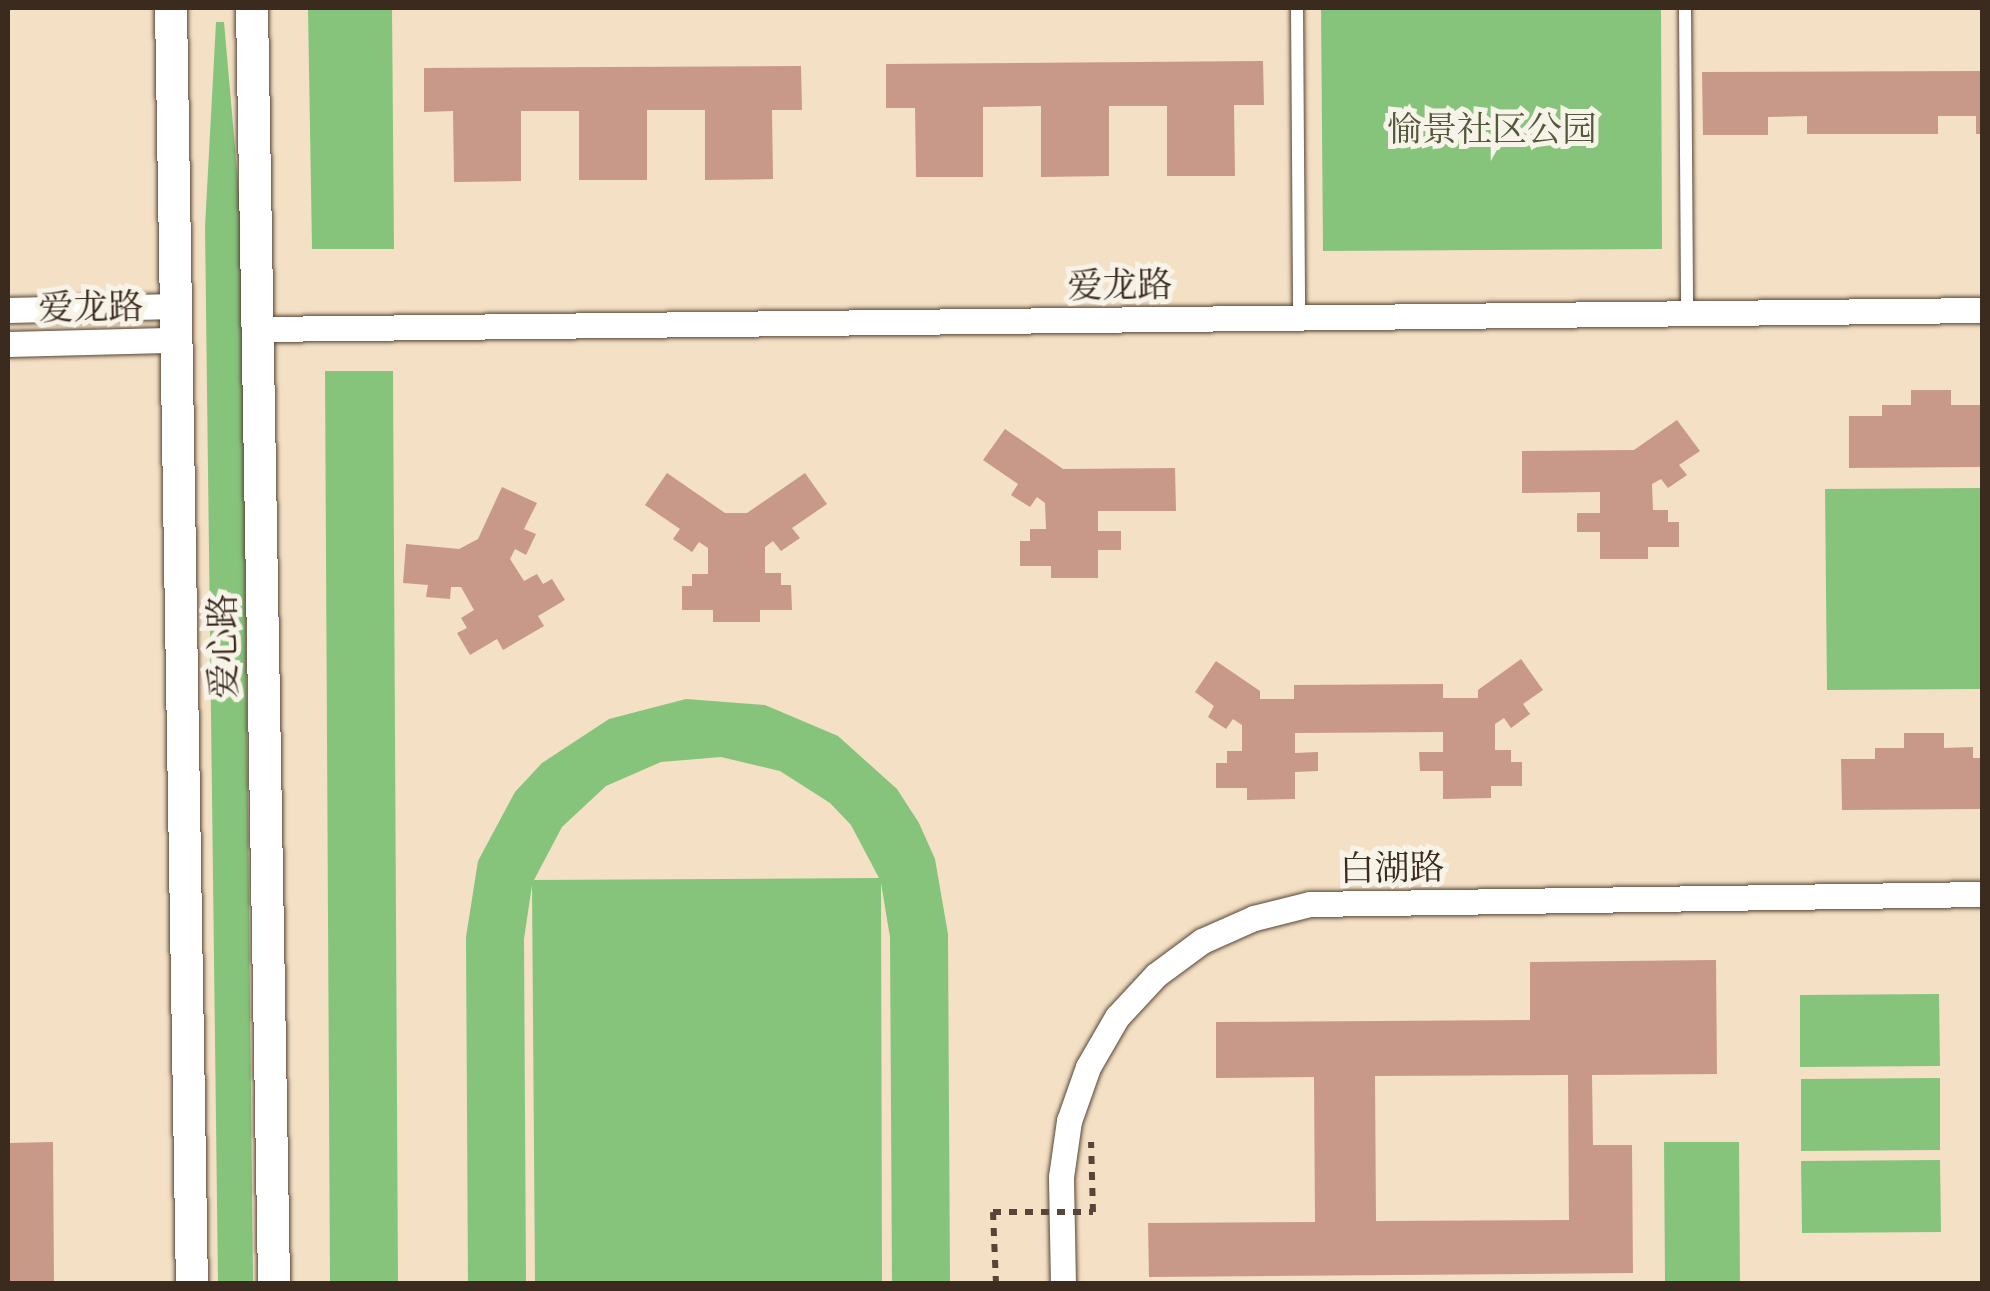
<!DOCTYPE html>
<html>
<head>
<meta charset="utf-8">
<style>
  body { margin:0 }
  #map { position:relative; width:1990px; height:1291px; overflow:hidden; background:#f4e0c4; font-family:"EB Garamond","Noto Serif SC",serif }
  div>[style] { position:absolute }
  .green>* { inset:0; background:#86c47b }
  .building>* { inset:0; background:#c89889 }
  .roads { filter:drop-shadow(0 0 2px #574537) drop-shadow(0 0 2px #574537) }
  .service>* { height:12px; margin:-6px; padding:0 6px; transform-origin:6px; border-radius:6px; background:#fff }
  .minor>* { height:25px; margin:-12.5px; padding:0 12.5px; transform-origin:12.5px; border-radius:12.5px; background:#fff }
  .tertiary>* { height:32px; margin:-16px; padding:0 16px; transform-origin:16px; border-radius:16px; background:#fff }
  .path-bridge>* { height:6px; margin-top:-3px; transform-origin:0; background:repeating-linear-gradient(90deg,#574537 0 8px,transparent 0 16px) }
  span { translate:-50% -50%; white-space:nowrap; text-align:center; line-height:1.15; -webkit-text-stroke:10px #f7f3e8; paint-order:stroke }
  .park-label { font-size:35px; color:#52583a }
  .street-label { font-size:35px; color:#3b2a1e }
  .frame { position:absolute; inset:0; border:10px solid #3b2a1e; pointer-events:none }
</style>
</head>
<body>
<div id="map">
  <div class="green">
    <div style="clip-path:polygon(308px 8px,392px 8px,394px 249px,312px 249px)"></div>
    <div style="clip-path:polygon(1321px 8px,1661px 8px,1662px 249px,1323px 251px)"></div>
    <div style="clip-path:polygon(216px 22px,224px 22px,242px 227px,253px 1284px,218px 1283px,205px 227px)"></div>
    <div style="clip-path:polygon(325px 371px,393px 371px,398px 1283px,330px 1283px)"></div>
    <div style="clip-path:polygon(1982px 488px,1982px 689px,1827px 690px,1825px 489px)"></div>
    <div style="clip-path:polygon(evenodd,686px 699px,765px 705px,838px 736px,897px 789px,919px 823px,935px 859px,948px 934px,950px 1283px,892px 1283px,890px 937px,881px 883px,882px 1283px,535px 1283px,532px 885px,524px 939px,526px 1283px,468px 1283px,466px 937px,478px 861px,515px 792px,542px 763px,609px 719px,686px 699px,721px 757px,780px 771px,830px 803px,851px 825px,879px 878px,534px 880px,562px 827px,606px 786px,661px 762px,721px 757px)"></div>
    <div style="clip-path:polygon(1939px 994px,1940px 1066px,1800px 1067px,1800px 995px)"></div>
    <div style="clip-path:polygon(1940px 1078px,1940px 1150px,1801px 1151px,1801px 1079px)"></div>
    <div style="clip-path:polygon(1664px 1142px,1739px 1142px,1740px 1281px,1665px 1281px)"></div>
    <div style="clip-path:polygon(1940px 1160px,1941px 1232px,1802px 1233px,1801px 1161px)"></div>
  </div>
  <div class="building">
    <div style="clip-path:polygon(1263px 61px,1264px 105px,1234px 105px,1235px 176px,1167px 176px,1167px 106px,1109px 106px,1109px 176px,1041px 177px,1041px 106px,983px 107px,983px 177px,916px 177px,915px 108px,886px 108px,886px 64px)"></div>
    <div style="clip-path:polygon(801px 66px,802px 110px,772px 110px,773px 179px,705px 180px,705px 110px,647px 110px,647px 180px,579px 180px,579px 111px,521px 111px,521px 181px,454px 182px,453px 111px,424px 112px,424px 68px)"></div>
    <div style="clip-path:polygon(1982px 71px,1982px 134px,1976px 134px,1976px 116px,1938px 116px,1938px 134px,1807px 134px,1807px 116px,1768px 117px,1768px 135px,1703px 135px,1702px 72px)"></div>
    <div style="clip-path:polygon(1911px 390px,1951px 390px,1951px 405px,1980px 405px,1982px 467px,1849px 468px,1849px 416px,1882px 416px,1882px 405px,1911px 405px)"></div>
    <div style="clip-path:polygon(1677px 420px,1700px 451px,1679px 465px,1687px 475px,1668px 488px,1661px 479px,1652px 484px,1653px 510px,1668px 510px,1668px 522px,1679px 522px,1679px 547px,1648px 547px,1648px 559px,1600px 559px,1600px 532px,1577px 532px,1577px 513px,1600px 513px,1600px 492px,1522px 493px,1522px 451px,1634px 450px)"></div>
    <div style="clip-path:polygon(1005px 429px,1063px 469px,1175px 468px,1176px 511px,1098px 511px,1098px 531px,1121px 531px,1121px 550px,1098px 550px,1098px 578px,1051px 578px,1051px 566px,1020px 566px,1020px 541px,1030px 541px,1030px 529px,1046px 529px,1045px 503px,1037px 497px,1030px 507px,1011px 495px,1018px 484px,983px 460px)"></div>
    <div style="clip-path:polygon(667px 473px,725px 513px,747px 513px,805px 473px,827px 504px,792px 528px,800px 538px,781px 551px,773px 541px,765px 547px,765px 573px,781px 573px,781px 585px,791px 585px,792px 610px,760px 610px,760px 622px,713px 622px,713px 610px,682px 610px,682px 586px,692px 586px,692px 574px,708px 574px,708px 548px,699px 542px,692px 552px,673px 539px,680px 529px,645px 505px)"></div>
    <div style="clip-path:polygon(502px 487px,537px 503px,524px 529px,536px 534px,526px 555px,515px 549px,510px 559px,524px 581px,537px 574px,543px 584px,552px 579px,565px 600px,538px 616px,544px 626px,503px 650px,497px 639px,470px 655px,457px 633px,467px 628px,461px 618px,474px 610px,461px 587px,451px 587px,450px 599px,426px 597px,428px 585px,403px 583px,406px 544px,459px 549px,478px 539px)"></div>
    <div style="clip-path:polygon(1521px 659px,1543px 690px,1523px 704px,1530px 714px,1511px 728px,1504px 718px,1495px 724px,1495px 750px,1511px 750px,1511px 762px,1522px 762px,1522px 786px,1491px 786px,1491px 798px,1443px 799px,1443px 771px,1420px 771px,1419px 752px,1443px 752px,1443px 732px,1295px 733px,1295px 753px,1318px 752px,1318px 771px,1295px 772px,1295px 799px,1247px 800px,1247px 788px,1216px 788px,1216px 763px,1227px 763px,1227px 751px,1242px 751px,1242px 725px,1233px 719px,1226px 729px,1208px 717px,1214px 706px,1195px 692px,1216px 661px,1260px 691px,1260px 699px,1294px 699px,1294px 685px,1443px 684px,1443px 698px,1478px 698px,1478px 690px)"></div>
    <div style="clip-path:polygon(1904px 733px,1944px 733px,1944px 748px,1973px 747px,1973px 758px,1982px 758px,1982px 809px,1842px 810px,1841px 759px,1875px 759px,1875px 748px,1904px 748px)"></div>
    <div style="clip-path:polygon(evenodd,1716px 960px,1717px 1074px,1592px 1075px,1593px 1145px,1632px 1145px,1633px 1273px,1149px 1277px,1148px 1223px,1315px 1222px,1314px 1077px,1216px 1078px,1216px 1022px,1530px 1020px,1530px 962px,1716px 960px,1568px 1075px,1569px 1220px,1376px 1221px,1375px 1076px,1568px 1075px)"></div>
    <div style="clip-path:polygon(53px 1142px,54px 1284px,8px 1284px,8px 1143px)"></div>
  </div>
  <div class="roads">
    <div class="service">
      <div style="left:1297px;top:8px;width:310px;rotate:89.6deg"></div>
      <div style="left:1685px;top:8px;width:305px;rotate:89.6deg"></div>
    </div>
    <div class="minor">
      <div style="left:8px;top:310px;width:168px;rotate:-1.4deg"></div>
      <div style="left:258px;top:329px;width:1724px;rotate:-0.63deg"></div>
      <div style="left:8px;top:344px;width:169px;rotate:-1.4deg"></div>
      <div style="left:1063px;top:1284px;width:107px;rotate:-91.1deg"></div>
      <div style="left:1061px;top:1177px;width:57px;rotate:-81.9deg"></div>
      <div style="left:1069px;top:1121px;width:57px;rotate:-70.6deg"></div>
      <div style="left:1088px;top:1067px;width:58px;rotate:-59.9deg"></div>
      <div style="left:1117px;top:1017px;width:57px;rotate:-47.1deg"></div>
      <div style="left:1156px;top:975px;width:57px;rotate:-36.5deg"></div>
      <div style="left:1202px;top:941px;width:57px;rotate:-23.9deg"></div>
      <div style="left:1254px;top:918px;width:58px;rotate:-14deg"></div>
      <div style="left:1310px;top:904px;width:672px;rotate:-0.85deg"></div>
    </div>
    <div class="tertiary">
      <div style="left:171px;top:8px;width:1276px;rotate:89.06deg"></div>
      <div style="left:252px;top:8px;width:1276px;rotate:89.01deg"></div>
    </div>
  </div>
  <div class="path-bridge">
    <div style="left:996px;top:1284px;width:72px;rotate:-92.4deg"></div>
    <div style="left:993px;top:1212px;width:100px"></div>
    <div style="left:1093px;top:1212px;width:70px;rotate:-91.6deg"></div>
  </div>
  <div class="park-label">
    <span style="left:1492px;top:129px">愉景社区公园</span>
  </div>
  <div class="street-label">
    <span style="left:1120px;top:285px;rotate:-1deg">爱龙路</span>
    <span style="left:91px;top:307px;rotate:-1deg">爱龙路</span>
    <span style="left:223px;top:646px;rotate:-91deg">爱心路</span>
    <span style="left:1392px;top:868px;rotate:-1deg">白湖路</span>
  </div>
  <div class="frame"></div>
</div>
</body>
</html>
